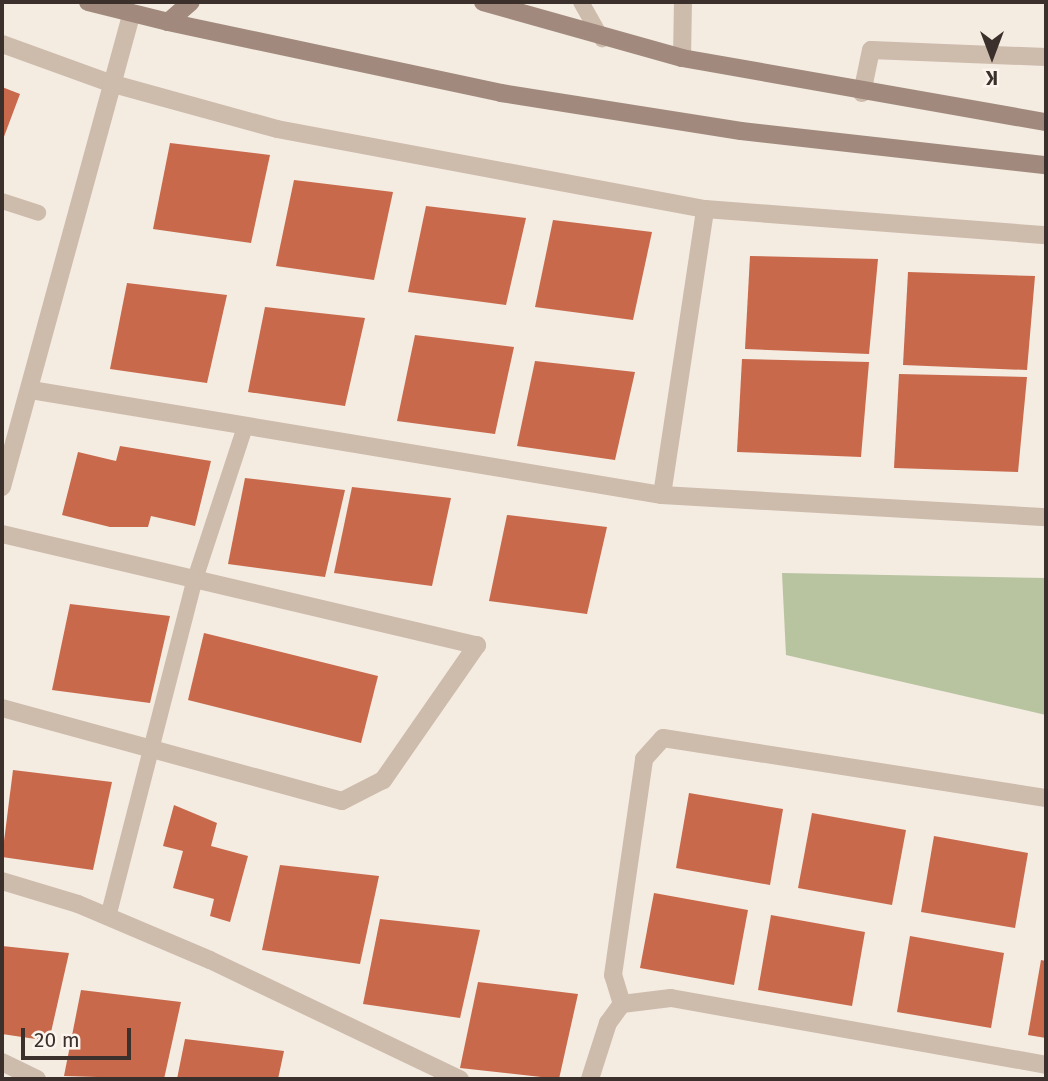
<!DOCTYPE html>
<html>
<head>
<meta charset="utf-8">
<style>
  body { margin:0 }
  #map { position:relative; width:1048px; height:1081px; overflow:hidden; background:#f4ebe1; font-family:"Fira Sans",sans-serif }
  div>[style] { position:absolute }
  .green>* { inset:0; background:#b8c4a0 }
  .building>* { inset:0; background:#c8694b }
  .service>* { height:16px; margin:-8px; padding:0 8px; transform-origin:8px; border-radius:8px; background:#cdbbac }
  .minor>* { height:18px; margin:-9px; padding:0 9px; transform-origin:9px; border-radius:9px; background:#cdbbac }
  .tertiary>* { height:18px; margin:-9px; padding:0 9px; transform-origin:9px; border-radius:9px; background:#cdbbac }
  .secondary>* { height:18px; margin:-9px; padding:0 9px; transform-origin:9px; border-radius:9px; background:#a18a7d }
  span { translate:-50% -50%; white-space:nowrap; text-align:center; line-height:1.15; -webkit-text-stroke:5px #fbf5ee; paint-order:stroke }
  .frame { position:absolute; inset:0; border:4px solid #3b302b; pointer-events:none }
  .north { position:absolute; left:957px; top:21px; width:70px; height:70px; -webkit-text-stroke:5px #fbf5ee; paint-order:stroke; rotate:180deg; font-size:19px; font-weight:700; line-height:28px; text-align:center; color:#3b302b }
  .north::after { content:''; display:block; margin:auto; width:24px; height:32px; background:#3b302b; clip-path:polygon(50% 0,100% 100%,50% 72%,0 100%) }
  .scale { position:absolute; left:21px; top:1028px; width:110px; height:32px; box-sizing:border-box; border:4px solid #3b302b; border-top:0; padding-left:9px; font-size:21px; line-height:24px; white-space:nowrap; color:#3b302b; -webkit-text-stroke:5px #fbf5ee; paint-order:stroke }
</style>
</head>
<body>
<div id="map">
  <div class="green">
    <div style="clip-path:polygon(782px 573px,1046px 578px,1046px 715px,786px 655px)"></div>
  </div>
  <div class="building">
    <div style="clip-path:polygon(2px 87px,20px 94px,2px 142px)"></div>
    <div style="clip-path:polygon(170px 143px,270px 155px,251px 243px,153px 229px)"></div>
    <div style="clip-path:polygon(294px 180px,393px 192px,374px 280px,276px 266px)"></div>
    <div style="clip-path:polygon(426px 206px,526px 218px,506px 305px,408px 292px)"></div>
    <div style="clip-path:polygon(553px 220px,652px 232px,633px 320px,535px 307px)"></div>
    <div style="clip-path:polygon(750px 256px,878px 259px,869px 354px,745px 349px)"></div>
    <div style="clip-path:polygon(908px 272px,1035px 276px,1027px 370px,903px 365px)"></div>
    <div style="clip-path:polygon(127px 283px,227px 295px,207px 383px,110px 369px)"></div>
    <div style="clip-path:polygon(265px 307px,365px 318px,345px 406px,248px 392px)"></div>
    <div style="clip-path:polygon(415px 335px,514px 347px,495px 434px,397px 421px)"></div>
    <div style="clip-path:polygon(742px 359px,869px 362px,861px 457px,737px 452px)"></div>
    <div style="clip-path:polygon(535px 361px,635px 372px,615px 460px,517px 446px)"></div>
    <div style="clip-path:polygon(899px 374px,1027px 377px,1018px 472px,894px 468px)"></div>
    <div style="clip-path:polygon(120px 446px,211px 461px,195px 526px,151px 516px,148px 527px,110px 527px,62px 515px,78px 452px,116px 461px)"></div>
    <div style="clip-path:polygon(245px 478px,345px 490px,325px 577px,228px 564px)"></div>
    <div style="clip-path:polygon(352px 487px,451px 498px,432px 586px,334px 573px)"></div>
    <div style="clip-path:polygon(507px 515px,607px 527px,587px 614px,489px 601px)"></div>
    <div style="clip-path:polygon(70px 604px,170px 616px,150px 703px,52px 690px)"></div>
    <div style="clip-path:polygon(204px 633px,378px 676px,361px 743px,188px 700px)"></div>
    <div style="clip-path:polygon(13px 770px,112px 782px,93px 870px,2px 857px)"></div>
    <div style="clip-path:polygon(689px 793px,783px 809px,770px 885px,676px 868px)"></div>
    <div style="clip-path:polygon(174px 805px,217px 823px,211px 846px,248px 856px,230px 922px,210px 916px,214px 899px,173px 888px,183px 851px,163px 846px)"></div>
    <div style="clip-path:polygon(812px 813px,906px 830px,892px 905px,798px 888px)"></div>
    <div style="clip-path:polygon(934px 836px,1028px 853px,1015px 928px,921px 912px)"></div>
    <div style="clip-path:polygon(280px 865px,379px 876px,360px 964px,262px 950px)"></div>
    <div style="clip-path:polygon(654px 893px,748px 910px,734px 985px,640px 968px)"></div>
    <div style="clip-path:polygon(771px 915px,865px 932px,852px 1006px,758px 990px)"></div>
    <div style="clip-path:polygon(380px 919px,480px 930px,460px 1018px,363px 1004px)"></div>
    <div style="clip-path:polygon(910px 936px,1004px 953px,991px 1028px,897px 1012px)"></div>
    <div style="clip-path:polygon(2px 946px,69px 953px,49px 1041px,2px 1034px)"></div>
    <div style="clip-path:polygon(1041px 960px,1046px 961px,1046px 1038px,1028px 1035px)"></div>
    <div style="clip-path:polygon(478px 982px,578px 994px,559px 1079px,460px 1068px)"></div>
    <div style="clip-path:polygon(81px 990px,181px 1002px,164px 1079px,64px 1076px)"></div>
    <div style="clip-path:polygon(185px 1039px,284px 1051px,278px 1079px,177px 1079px)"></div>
  </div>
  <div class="service">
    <div style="left:581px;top:2px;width:43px;rotate:60.4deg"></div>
    <div style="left:2px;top:201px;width:38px;rotate:18deg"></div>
    <div style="left:108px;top:917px;width:349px;rotate:-75.6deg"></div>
    <div style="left:195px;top:579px;width:160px;rotate:-71.8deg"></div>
  </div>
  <div class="minor">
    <div style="left:682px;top:58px;width:56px;rotate:-89deg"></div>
    <div style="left:862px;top:93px;width:44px;rotate:-78.2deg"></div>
    <div style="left:871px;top:50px;width:175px;rotate:2.3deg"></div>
    <div style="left:31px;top:390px;width:640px;rotate:9.45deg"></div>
    <div style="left:662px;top:495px;width:385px;rotate:3.3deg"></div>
    <div style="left:662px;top:495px;width:289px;rotate:-81.4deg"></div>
    <div style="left:2px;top:534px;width:488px;rotate:13.2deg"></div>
    <div style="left:477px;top:645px;width:165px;rotate:124.8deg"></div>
    <div style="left:383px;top:780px;width:46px;rotate:152.9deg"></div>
    <div style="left:342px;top:801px;width:352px;rotate:-164.7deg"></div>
    <div style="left:2px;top:881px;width:79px;rotate:16.8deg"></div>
    <div style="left:78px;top:904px;width:143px;rotate:23deg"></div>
    <div style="left:210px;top:960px;width:277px;rotate:25.5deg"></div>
    <div style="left:622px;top:1004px;width:30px;rotate:-107deg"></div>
    <div style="left:613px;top:975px;width:218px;rotate:-81.8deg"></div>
    <div style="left:644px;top:759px;width:28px;rotate:-48deg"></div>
    <div style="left:663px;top:738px;width:388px;rotate:8.9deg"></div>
    <div style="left:2px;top:1062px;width:39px;rotate:26deg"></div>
    <div style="left:590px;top:1079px;width:59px;rotate:-72.2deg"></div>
    <div style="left:608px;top:1023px;width:24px;rotate:-54deg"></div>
    <div style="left:622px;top:1004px;width:49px;rotate:-7deg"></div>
    <div style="left:671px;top:998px;width:381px;rotate:10.1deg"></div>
  </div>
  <div class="tertiary">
    <div style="left:2px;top:44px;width:115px;rotate:19.9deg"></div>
    <div style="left:110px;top:83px;width:173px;rotate:15.4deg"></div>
    <div style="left:277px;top:129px;width:435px;rotate:10.6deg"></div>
    <div style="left:705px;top:209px;width:342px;rotate:4.4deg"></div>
    <div style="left:2px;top:487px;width:490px;rotate:-74.7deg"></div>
  </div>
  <div class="secondary">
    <div style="left:88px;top:2px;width:82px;rotate:14deg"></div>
    <div style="left:168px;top:22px;width:30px;rotate:-41deg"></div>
    <div style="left:483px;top:2px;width:207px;rotate:15.7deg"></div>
    <div style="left:682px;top:58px;width:370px;rotate:10deg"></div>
    <div style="left:168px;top:22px;width:340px;rotate:12deg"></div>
    <div style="left:501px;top:93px;width:243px;rotate:9deg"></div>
    <div style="left:741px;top:131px;width:307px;rotate:6.4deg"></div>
  </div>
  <div class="frame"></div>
  <div class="north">K</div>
  <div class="scale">20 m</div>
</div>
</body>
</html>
